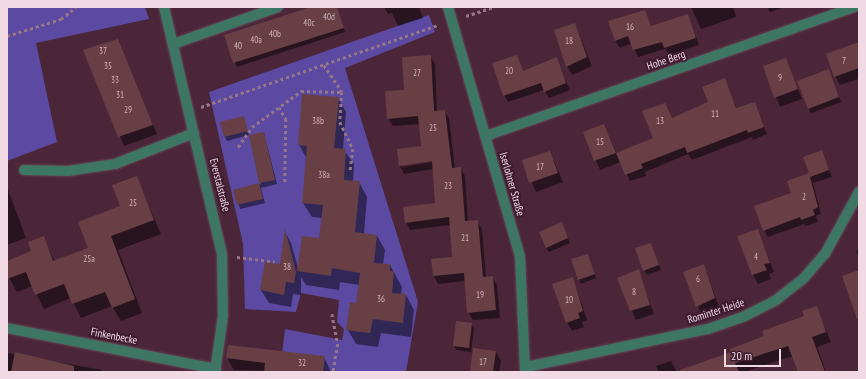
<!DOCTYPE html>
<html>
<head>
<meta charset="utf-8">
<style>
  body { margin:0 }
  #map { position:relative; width:866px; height:379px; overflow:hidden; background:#4b2639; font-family:"PT Sans Narrow",sans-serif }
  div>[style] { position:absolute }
  .green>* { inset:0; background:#5b49a2 }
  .shadow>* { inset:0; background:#0007 }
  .building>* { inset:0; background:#693f46 }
  .path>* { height:2.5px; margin-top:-1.25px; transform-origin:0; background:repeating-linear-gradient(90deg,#967787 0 3px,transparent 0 6px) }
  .roads { filter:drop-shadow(0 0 1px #664355) drop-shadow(0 0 1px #664355) }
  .service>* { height:10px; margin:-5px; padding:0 5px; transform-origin:5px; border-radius:5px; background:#3d7662 }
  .minor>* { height:10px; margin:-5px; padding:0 5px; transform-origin:5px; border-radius:5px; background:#3d7662 }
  span { translate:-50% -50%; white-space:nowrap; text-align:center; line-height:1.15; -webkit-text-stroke:4px #3f1c2f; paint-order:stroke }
  .number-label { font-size:9px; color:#d0b3bd }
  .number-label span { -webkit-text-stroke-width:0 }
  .street-label { font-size:11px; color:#f2dae5 }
  .frame { position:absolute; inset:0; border:8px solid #f2dae5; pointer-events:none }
  .scale { position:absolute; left:724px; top:349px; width:57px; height:18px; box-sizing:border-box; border:2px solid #f2dae5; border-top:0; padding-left:5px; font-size:12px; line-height:14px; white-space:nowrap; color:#f2dae5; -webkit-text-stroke:3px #3f1c2f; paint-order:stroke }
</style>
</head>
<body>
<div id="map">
  <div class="green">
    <div style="clip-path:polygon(7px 7px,145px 7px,149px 19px,36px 43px,57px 142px,7px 161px)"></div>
    <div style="clip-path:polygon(429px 15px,435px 32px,345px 68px,418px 302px,406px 372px,280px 372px,285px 329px,342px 340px,344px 329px,337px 322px,339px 300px,301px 293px,296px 312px,245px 309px,243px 244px,209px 92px)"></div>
  </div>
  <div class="shadow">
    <div style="clip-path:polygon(314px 7px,337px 7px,345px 32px,237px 67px,225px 36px)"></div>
    <div style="clip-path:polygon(384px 7px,419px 7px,423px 18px,398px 26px,392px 13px,388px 14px)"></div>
    <div style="clip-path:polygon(691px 7px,733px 7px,736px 17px,701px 29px)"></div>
    <div style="clip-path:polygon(767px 7px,785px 7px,770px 12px)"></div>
    <div style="clip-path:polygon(644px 11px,652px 27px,688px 15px,699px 45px,669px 55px,665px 49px,638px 57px,632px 43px,620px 48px,615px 41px)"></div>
    <div style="clip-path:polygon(575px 24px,592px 66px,572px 75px,567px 66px)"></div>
    <div style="clip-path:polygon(117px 40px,157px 134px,124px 146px,84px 51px)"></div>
    <div style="clip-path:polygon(859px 46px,859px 79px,840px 85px,835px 76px)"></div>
    <div style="clip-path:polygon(evenodd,430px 56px,435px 64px,437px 111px,444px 111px,449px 118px,455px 169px,460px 168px,465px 176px,468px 222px,477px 221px,482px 229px,486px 278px,492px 277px,497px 285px,500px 318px,473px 320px,468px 312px,465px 281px,438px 284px,434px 276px,453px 258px,450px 225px,410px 230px,406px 222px,436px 203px,433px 169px,404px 174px,400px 166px,422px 147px,420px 124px,393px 126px,388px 118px,430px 56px,436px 159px,437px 161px,402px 167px,402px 165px,436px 159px)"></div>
    <div style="clip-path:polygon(516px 56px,523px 72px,556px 59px,570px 90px,549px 98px,544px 90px,508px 102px,504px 95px)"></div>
    <div style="clip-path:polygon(786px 59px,802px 99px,780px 107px,764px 67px)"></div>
    <div style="clip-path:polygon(831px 75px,841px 102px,811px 113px,808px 108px)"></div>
    <div style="clip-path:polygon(724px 79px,737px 109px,754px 103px,767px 134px,753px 140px,752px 137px,692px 160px,688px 154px,645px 172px,646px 176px,630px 181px,621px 162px,600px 170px,584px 132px,604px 125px,617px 154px,654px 139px,672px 119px,709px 103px)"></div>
    <div style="clip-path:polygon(338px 98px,346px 112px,343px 149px,354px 164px,353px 182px,359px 182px,367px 197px,364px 234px,377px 236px,385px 250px,383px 265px,390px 265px,402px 287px,401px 295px,406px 295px,414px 310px,411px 337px,381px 333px,378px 347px,356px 344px,348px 330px,357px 304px,360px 285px,340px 282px,339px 290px,306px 285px,301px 277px,301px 295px,293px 294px,291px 307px,269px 303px,261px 290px,281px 265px,285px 232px,291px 243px,298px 268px,320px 239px,322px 218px,312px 217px,303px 203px,307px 159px,299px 145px)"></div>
    <div style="clip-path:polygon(243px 117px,249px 135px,227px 141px,225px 137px)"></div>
    <div style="clip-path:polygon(264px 133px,277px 184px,261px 188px,265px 203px,240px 209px,234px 190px,261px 184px,250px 136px)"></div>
    <div style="clip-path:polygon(550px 152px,563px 182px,536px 192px,523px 161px)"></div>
    <div style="clip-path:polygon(822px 152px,832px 177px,813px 183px,821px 214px,816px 216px,818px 222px,806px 226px,804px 224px,768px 237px,764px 230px,810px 174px)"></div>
    <div style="clip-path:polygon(136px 177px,161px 234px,118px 250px,142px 313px,121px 321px,112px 306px,81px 318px,71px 298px,44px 309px,32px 286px,17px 292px,7px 274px,7px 262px,33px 252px,43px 237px,55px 262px,89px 249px,121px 207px)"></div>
    <div style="clip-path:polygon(7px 187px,26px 238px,7px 245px)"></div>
    <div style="clip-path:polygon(564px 228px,570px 243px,549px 252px,546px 248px)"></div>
    <div style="clip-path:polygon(758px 230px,774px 272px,769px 274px,771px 279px,758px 284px,753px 275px)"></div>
    <div style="clip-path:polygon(651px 244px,661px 270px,647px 275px,644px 270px)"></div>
    <div style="clip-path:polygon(859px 250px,859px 258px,856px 251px)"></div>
    <div style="clip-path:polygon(590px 259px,596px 278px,581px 284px,579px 279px)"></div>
    <div style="clip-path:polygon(704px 265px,719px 307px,702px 316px,684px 272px)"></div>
    <div style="clip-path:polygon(638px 271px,654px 314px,636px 320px,618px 278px)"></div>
    <div style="clip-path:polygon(573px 278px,587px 320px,582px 322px,584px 327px,572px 331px,567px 322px)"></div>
    <div style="clip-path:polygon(816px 307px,831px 342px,817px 347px,826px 372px,799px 372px,793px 356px,744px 372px,697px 372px,805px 317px)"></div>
    <div style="clip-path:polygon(471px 324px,474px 329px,471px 352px,456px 350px,454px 346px)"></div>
    <div style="clip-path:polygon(496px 352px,501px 361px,499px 372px,471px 372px)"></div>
    <div style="clip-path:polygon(7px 353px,102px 370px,103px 372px,7px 372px)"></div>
    <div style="clip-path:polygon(324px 357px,331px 372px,234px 370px,227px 358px)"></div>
    <div style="clip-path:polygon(671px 361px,677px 372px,654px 372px,658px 371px,656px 366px)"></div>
  </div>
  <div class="building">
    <div style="clip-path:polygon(311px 7px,337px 7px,344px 28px,233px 63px,224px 35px)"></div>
    <div style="clip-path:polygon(645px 10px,651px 26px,688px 14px,696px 38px,664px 48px,662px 42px,633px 50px,628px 36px,615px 41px,608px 21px)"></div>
    <div style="clip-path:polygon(575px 23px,587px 57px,566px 67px,554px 30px)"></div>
    <div style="clip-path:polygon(118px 39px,153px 125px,118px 137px,83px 50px)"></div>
    <div style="clip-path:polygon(859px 42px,859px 68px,834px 77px,826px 54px)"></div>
    <div style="clip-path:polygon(431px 55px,434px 111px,445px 110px,452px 168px,461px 167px,465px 221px,478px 220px,483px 277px,493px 276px,496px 310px,467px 313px,464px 273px,433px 276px,431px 259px,452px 257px,449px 217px,405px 223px,403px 207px,435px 203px,432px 161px,399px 166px,397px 149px,421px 146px,418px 116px,387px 119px,385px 91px,404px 90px,402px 57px)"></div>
    <div style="clip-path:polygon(517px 55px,523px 71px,557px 57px,566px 83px,544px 92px,541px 83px,503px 96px,492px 63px)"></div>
    <div style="clip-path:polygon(786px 58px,798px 89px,774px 98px,763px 66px)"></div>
    <div style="clip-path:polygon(829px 69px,839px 97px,808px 109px,797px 81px)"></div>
    <div style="clip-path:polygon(725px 78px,736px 108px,755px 102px,764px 127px,748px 133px,747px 130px,687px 153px,685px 147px,641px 164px,643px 168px,625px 175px,616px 153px,653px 138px,642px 111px,665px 103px,672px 118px,708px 102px,702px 87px)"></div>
    <div style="clip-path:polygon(302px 94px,339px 97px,334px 148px,346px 149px,344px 180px,360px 181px,355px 232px,377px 235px,374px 263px,390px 264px,390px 271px,394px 271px,392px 293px,406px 294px,403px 323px,373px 319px,370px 333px,346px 330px,350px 302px,356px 303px,360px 273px,332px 268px,331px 276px,297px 271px,302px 236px,319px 238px,323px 205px,302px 203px,307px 146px,298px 145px)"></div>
    <div style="clip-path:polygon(244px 116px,248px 131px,224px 137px,220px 122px)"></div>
    <div style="clip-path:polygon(604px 124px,616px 153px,594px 161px,583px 132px)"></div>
    <div style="clip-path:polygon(264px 132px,275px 180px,259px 183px,249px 135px)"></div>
    <div style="clip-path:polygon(822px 150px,829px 170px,810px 177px,818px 207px,813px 210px,815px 215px,801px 220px,800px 217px,763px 231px,754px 206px,791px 193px,787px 181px,809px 173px,803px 157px)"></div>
    <div style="clip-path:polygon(550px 151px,558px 173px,529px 183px,522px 160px)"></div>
    <div style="clip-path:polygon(137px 176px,154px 220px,111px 236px,135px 299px,112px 308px,105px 292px,72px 304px,64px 284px,35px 295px,26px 272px,7px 279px,7px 261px,31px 251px,28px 242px,44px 236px,53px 261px,88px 248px,78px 222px,120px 206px,112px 185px)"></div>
    <div style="clip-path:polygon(259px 183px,263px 199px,237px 205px,233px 190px)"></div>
    <div style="clip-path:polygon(562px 222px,568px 238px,546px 248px,539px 232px)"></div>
    <div style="clip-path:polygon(285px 229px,296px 272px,294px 283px,286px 282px,284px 295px,260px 290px,265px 262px,280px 264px)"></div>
    <div style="clip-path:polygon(758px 229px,770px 263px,764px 264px,767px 270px,752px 275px,737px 236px)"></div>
    <div style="clip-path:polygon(651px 243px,659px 265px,643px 271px,635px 248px)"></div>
    <div style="clip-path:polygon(588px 254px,595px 274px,578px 280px,571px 259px)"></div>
    <div style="clip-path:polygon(704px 264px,715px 298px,696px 307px,683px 272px)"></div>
    <div style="clip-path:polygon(639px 269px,650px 305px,630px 311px,617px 278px)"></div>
    <div style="clip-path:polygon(859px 270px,859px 319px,857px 319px,842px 276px)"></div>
    <div style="clip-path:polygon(573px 277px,583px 311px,578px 313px,580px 318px,566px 323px,552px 284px)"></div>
    <div style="clip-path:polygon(817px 306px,826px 332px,812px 337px,825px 372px,798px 372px,788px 346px,735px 363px,739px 372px,680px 372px,680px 370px,731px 352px,730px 349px,764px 336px,762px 331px,804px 316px,802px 311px)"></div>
    <div style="clip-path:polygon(456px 321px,472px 323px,469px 348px,453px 346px)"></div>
    <div style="clip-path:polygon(228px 345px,325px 356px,323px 372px,264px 372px,265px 363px,226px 358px)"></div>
    <div style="clip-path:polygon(473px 348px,496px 351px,493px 372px,470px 372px)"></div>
    <div style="clip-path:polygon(15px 352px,74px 366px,74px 372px,11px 372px)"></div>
  </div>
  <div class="path">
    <div style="left:466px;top:16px;width:29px;rotate:-18deg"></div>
    <div style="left:7px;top:36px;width:57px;rotate:-17.5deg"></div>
    <div style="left:61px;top:19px;width:19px;rotate:-39deg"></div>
    <div style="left:324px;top:65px;width:32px;rotate:56deg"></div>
    <div style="left:342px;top:92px;width:30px;rotate:94deg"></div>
    <div style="left:340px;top:122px;width:30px;rotate:64deg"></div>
    <div style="left:353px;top:149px;width:24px;rotate:97deg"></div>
    <div style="left:201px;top:107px;width:251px;rotate:-19.1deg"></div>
    <div style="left:279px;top:107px;width:14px;rotate:60deg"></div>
    <div style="left:286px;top:119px;width:63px;rotate:90.9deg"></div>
    <div style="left:238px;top:147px;width:24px;rotate:-55deg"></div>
    <div style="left:252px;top:127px;width:61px;rotate:-36.3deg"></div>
    <div style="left:301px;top:91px;width:41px;rotate:1.4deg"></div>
    <div style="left:237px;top:257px;width:38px;rotate:7deg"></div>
    <div style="left:332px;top:314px;width:31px;rotate:79deg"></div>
    <div style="left:338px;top:344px;width:28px;rotate:100deg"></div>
  </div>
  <div class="roads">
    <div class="service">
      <div style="left:173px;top:44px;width:111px;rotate:-19.4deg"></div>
      <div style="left:24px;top:170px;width:44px;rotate:1.3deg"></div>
      <div style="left:68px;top:171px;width:48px;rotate:-8.5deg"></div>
      <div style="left:115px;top:164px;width:85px;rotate:-21.4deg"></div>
    </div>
    <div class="minor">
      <div style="left:164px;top:7px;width:255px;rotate:76.8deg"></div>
      <div style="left:222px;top:255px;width:61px;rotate:89.1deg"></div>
      <div style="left:223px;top:316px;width:57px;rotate:98.1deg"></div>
      <div style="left:448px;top:7px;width:259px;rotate:73.9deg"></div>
      <div style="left:520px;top:256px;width:116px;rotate:87.5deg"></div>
      <div style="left:486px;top:136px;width:391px;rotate:-19.3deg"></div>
      <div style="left:7px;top:328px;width:213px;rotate:11.1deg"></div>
      <div style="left:526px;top:367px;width:186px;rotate:-11.8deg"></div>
      <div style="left:708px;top:329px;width:39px;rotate:-19deg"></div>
      <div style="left:745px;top:316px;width:35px;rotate:-27deg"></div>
      <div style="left:776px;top:300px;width:34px;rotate:-38deg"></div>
      <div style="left:803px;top:279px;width:33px;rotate:-49deg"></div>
      <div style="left:825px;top:254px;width:71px;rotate:-61.3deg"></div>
    </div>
  </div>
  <div class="number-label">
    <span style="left:329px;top:17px">40d</span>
    <span style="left:309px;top:23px">40c</span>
    <span style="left:630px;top:27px">16</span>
    <span style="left:275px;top:34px">40b</span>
    <span style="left:256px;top:40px">40a</span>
    <span style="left:569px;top:41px">18</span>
    <span style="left:238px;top:46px">40</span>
    <span style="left:103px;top:51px">37</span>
    <span style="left:844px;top:61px">7</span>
    <span style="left:108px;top:66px">35</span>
    <span style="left:509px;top:71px">20</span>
    <span style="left:417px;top:73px">27</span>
    <span style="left:780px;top:78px">9</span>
    <span style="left:115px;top:80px">33</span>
    <span style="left:120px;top:95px">31</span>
    <span style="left:128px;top:110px">29</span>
    <span style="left:715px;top:114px">11</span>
    <span style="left:318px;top:121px">38b</span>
    <span style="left:660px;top:121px">13</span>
    <span style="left:433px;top:128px">25</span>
    <span style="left:600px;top:142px">15</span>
    <span style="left:540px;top:167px">17</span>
    <span style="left:324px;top:175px">38a</span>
    <span style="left:448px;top:186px">23</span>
    <span style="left:804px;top:197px">2</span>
    <span style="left:133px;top:203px">25</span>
    <span style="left:465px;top:238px">21</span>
    <span style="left:756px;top:257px">4</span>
    <span style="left:89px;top:259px">25a</span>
    <span style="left:287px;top:267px">38</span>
    <span style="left:698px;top:279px">6</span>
    <span style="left:634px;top:292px">8</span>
    <span style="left:480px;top:295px">19</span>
    <span style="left:381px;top:299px">36</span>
    <span style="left:569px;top:300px">10</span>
    <span style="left:483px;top:362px">17</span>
    <span style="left:302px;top:363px">32</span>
  </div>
  <div class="street-label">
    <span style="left:666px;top:60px;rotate:-19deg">Hohe Berg</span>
    <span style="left:512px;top:184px;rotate:74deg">Iserlohner Straße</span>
    <span style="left:220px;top:185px;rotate:76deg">Everstalstraße</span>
    <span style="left:716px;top:311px;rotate:-18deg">Rominter Heide</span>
    <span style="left:114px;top:336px;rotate:11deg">Finkenbecke</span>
  </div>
  <div class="frame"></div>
  <div class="scale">20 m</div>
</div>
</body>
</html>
